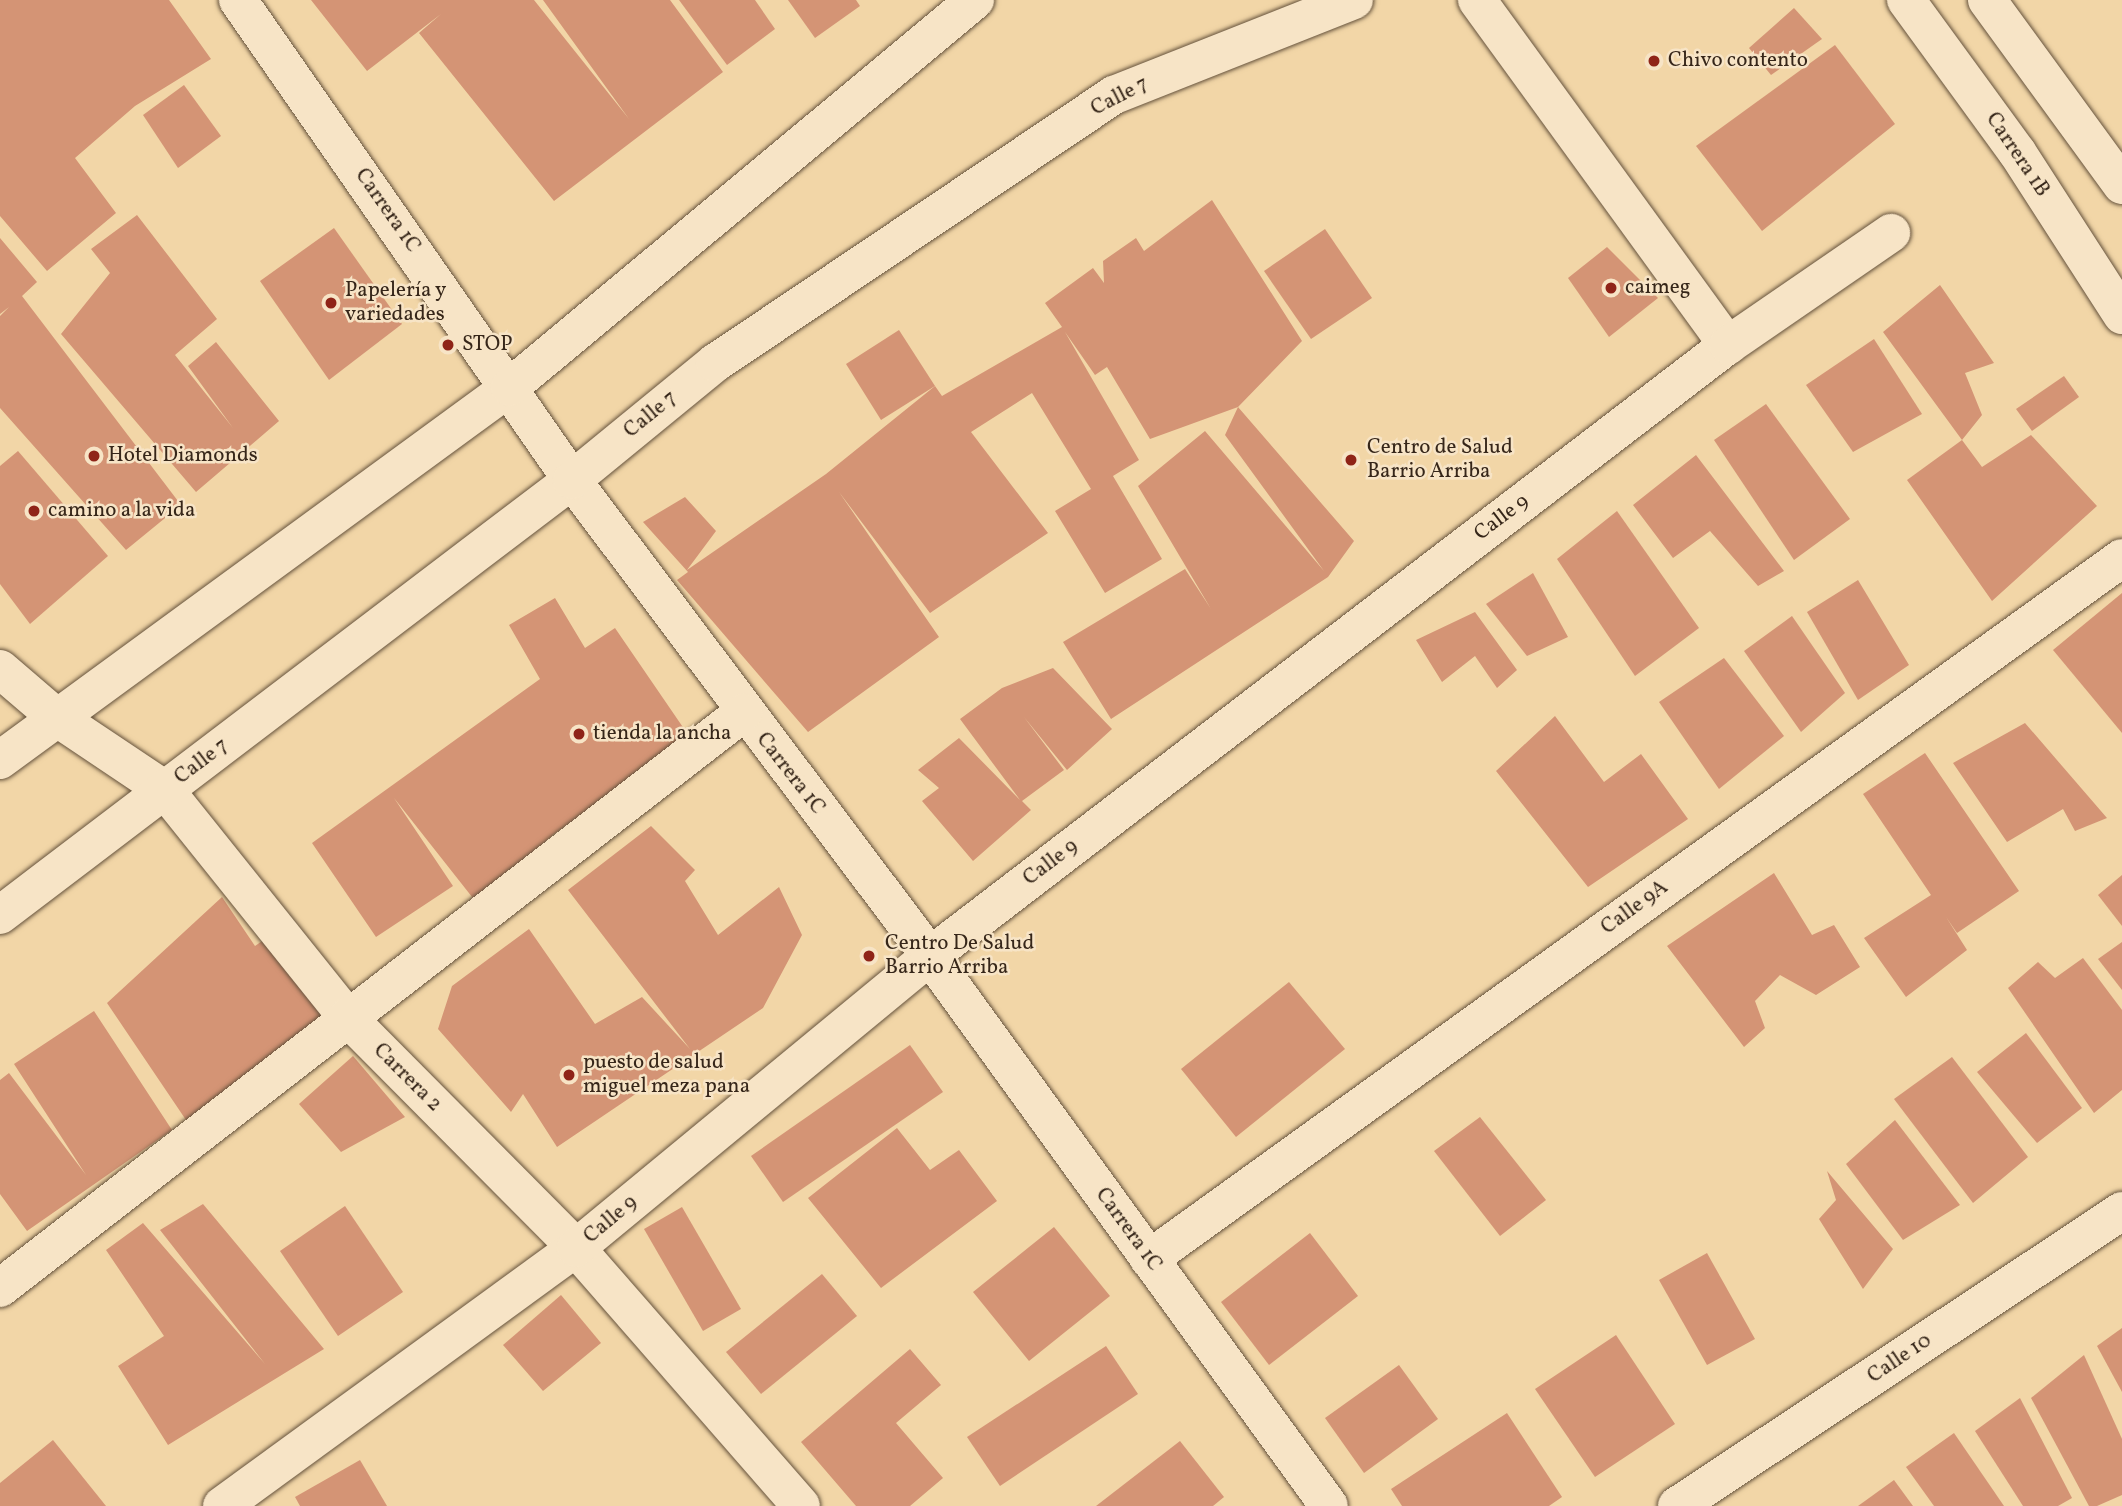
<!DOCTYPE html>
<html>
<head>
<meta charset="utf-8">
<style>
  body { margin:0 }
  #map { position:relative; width:2122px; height:1506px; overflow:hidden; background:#f2d6a7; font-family:Vollkorn,serif }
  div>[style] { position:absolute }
  .building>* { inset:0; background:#d49475 }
  .roads { filter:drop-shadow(0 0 2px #65523c) drop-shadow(0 0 2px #65523c) }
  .minor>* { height:38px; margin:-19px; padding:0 19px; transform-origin:19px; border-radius:19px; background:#f7e4c6 }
  .tertiary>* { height:38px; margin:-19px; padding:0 19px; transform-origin:19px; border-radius:19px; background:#f7e4c6 }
  .dots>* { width:19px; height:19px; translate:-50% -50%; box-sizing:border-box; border:4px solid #f7e4c6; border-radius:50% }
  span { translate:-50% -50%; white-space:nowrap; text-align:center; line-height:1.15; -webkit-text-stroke:5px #f7e4c6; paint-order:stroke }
  .poi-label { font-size:21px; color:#362619 }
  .left { translate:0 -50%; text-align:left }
  .street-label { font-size:21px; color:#362619 }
</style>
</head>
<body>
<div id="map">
  <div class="building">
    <div style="clip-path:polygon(0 0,169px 0,211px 59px,135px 106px,75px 158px,116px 213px,47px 271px,0 216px)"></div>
    <div style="clip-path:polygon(311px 0,534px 0,629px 119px,543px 0,670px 0,723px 72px,554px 201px,419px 33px,441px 14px,367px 71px)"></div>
    <div style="clip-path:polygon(679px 0,755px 0,775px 29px,727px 65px)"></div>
    <div style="clip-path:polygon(788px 0,856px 0,860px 6px,815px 38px)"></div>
    <div style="clip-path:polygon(1794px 8px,1822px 39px,1771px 75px,1749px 48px)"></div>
    <div style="clip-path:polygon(1835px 45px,1895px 124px,1762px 231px,1696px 146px)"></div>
    <div style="clip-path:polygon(184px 85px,221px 136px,178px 168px,143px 115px)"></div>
    <div style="clip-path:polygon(1212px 200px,1302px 341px,1238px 407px,1150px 439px,1107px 367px,1095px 375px,1065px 332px,1139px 460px,1113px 476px,1162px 559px,1105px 593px,1055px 511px,1091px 489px,1032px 393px,971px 432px,1048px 533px,930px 613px,839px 492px,939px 637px,808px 732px,677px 580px,688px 572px,643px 522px,685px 497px,716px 531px,687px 570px,826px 474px,935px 386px,942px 396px,1062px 327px,1045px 303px,1093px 268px,1104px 283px,1103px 261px,1136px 238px,1144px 251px)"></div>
    <div style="clip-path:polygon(137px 215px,217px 319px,175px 355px,233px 428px,188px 366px,216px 342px,279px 421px,196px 492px,61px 334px,110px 273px,91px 249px)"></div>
    <div style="clip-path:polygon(334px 228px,402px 324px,329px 380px,260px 281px)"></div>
    <div style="clip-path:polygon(1325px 229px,1372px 298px,1311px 339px,1264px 271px)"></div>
    <div style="clip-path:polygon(0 238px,37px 282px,22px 296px,181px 505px,126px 550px,0 408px,0 316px,9px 307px,0 314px)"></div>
    <div style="clip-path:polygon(1607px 247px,1658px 298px,1609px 337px,1568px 278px)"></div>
    <div style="clip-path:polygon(1940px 285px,1994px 363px,1965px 373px,1982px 415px,1962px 440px,1982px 467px,2031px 435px,2097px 506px,1992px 601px,1907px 480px,1962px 440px,1883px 332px)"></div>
    <div style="clip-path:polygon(899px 330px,935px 386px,881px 420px,846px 364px)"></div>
    <div style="clip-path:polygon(1874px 339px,1922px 414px,1853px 452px,1806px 385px)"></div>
    <div style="clip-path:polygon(2064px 376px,2079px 397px,2032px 431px,2016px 409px)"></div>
    <div style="clip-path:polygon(1766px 404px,1850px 519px,1794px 560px,1714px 440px)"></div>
    <div style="clip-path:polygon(1238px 407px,1354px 541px,1328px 577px,1111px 719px,1063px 642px,1185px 569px,1211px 609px,1138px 486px,1205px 431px,1324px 571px,1225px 435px)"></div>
    <div style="clip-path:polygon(18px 451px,108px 556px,30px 624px,0 584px,0 466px)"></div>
    <div style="clip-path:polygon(1696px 455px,1784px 571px,1758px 586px,1710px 531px,1673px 558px,1633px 505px)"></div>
    <div style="clip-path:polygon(1617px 511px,1699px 628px,1635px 676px,1557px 559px)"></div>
    <div style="clip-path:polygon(1533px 573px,1568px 637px,1527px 656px,1486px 604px)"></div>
    <div style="clip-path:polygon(1858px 580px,1909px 665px,1858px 700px,1807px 612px)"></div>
    <div style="clip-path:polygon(2122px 593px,2122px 733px,2053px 650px)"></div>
    <div style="clip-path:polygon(555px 598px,585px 648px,615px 628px,691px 739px,554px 834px,476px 902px,394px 798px,453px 886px,376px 937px,312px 843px,540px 679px,509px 625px)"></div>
    <div style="clip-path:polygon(1475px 612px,1517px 670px,1497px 688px,1475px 656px,1442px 682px,1416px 640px)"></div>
    <div style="clip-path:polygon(1792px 616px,1845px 693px,1801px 732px,1744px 651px)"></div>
    <div style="clip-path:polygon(1724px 658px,1784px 736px,1719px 789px,1659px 702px)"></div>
    <div style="clip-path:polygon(1053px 668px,1112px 729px,1067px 770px,1024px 717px,1064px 770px,1022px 801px,1031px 810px,973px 861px,922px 801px,939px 788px,918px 770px,959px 738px,1020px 800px,960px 719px,1002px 688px)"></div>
    <div style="clip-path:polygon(1555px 716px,1604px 782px,1641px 754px,1688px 819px,1588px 887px,1496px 771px)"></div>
    <div style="clip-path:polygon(2025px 723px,2107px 818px,2075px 831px,2063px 809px,2007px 842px,1953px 763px)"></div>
    <div style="clip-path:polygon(1925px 753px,2019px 891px,1957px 933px,1946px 917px,1967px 950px,1906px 997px,1864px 938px,1931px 895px,1863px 794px)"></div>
    <div style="clip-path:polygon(651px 826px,695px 870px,685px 881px,718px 935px,779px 887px,802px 935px,763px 1008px,557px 1147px,523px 1094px,511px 1112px,438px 1029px,452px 986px,529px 929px,595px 1024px,642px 997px,690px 1049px,568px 890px)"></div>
    <div style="clip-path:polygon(1774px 873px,1812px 935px,1834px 925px,1860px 967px,1816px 995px,1780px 975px,1755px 1001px,1765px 1028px,1744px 1047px,1667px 946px)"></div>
    <div style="clip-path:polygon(2122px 875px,2122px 926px,2098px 895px)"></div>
    <div style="clip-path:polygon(222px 897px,255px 946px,275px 932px,328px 1022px,186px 1120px,107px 1003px)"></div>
    <div style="clip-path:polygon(2122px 942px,2122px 990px,2098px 959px)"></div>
    <div style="clip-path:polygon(2083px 958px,2122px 1010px,2122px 1090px,2094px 1113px,2008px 988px,2038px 962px,2055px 978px)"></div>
    <div style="clip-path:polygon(1289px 982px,1345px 1049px,1236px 1137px,1181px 1069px)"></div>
    <div style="clip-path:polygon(94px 1011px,172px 1130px,27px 1231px,0 1194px,0 1080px,9px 1073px,86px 1175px,14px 1064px)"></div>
    <div style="clip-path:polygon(2026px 1033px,2082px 1108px,2037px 1143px,1977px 1072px)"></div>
    <div style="clip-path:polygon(910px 1045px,943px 1092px,783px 1202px,751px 1156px)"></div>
    <div style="clip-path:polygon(353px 1056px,405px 1117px,341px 1152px,299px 1104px)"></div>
    <div style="clip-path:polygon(1952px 1057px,2028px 1157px,1973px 1203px,1894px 1099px)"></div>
    <div style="clip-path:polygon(1480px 1117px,1546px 1200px,1500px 1236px,1434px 1151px)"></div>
    <div style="clip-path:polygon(1895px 1120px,1960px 1205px,1903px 1240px,1846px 1164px)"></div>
    <div style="clip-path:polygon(897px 1128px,930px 1170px,959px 1150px,997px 1201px,881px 1288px,808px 1198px)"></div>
    <div style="clip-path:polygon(1827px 1171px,1893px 1249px,1863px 1289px,1819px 1219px,1836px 1200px)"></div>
    <div style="clip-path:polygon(203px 1204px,324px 1349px,168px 1445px,118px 1366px,164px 1336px,106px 1250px,143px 1223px,265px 1364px,160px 1230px)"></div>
    <div style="clip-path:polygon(345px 1206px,403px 1292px,338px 1336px,280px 1251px)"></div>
    <div style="clip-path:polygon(682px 1207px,741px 1309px,703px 1331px,644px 1229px)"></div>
    <div style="clip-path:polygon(1054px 1227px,1110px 1296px,1029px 1361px,973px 1292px)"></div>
    <div style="clip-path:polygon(1310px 1233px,1358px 1296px,1269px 1365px,1221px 1302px)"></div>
    <div style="clip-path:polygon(1707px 1253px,1755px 1339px,1707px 1365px,1659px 1280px)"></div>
    <div style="clip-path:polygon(822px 1274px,857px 1316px,761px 1394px,726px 1352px)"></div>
    <div style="clip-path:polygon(561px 1295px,601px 1343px,543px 1391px,503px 1345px)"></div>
    <div style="clip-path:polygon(2122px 1328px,2122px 1392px,2097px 1346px)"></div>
    <div style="clip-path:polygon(1616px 1335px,1675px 1424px,1595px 1477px,1535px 1389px)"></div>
    <div style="clip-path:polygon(1106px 1346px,1138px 1394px,1000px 1486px,967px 1437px)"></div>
    <div style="clip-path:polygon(910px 1349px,941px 1385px,896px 1423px,943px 1478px,910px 1506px,856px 1506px,801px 1442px)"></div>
    <div style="clip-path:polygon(2084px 1355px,2122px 1439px,2122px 1495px,2097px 1506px,2089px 1506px,2031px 1398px)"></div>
    <div style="clip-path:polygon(1399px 1365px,1438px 1419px,1364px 1473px,1325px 1418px)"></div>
    <div style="clip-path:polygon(2020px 1398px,2072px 1498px,2058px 1506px,2023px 1506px,1975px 1431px)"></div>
    <div style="clip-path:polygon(1507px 1413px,1562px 1497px,1549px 1506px,1402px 1506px,1391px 1489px)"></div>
    <div style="clip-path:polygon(1954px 1433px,2004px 1506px,1934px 1506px,1906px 1467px)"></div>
    <div style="clip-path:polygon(53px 1440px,106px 1506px,0 1506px,0 1483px)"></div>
    <div style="clip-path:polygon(1180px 1441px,1224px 1497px,1213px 1506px,1096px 1506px)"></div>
    <div style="clip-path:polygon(360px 1460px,387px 1506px,300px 1506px,295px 1497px)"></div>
    <div style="clip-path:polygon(1894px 1480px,1913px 1506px,1858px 1506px)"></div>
  </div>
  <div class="roads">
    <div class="minor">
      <div style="left:238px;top:0;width:585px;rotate:55.17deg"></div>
      <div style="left:572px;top:480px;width:596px;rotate:53.05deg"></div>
      <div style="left:930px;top:956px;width:679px;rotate:54.04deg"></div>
      <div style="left:1477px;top:0;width:427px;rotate:54deg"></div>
      <div style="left:0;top:669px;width:74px;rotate:40.6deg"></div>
      <div style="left:56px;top:717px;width:131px;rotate:33.8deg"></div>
      <div style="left:165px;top:790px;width:291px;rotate:51.3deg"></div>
      <div style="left:347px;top:1017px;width:325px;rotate:45.2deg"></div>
      <div style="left:576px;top:1248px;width:342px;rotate:48.9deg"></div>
      <div style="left:1149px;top:1259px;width:1199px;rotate:-35.77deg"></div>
      <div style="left:0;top:1288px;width:940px;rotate:-37.74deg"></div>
      <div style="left:222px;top:1506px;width:438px;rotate:-36.1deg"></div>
      <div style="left:576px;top:1248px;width:459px;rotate:-39.5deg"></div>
      <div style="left:930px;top:956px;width:1005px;rotate:-37.44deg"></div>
      <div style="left:1728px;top:345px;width:198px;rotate:-34.5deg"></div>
      <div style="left:1677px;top:1506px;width:534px;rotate:-33.54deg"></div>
    </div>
    <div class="tertiary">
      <div style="left:1906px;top:0;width:188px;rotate:53.9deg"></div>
      <div style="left:2017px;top:152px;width:194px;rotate:57.2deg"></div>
      <div style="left:1987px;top:0;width:229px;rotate:53.9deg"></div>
      <div style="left:0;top:760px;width:632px;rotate:-36.18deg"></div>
      <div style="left:510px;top:387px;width:605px;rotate:-39.77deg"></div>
      <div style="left:0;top:915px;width:719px;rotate:-37.25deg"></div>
      <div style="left:572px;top:480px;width:185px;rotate:-39.3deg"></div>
      <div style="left:715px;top:363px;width:481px;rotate:-33.9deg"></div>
      <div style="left:1114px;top:95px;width:258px;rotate:-21.6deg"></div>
    </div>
  </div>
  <div class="dots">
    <div style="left:1654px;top:61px;background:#8f2418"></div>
    <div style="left:1611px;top:288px;background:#8f2418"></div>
    <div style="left:331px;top:303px;background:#8f2418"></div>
    <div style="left:448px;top:345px;background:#8f2418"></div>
    <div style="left:94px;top:456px;background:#8f2418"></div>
    <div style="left:1351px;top:460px;background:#8f2418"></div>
    <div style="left:34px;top:511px;background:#8f2418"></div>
    <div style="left:579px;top:734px;background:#8f2418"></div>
    <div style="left:869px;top:956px;background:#8f2418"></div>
    <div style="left:569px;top:1075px;background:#8f2418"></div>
  </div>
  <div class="poi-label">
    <span class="left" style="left:1668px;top:61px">Chivo contento</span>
    <span class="left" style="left:1625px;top:288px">caimeg</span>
    <span class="left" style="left:345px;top:303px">Papelería y<br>variedades</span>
    <span class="left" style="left:462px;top:345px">STOP</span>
    <span class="left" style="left:1367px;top:460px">Centro de Salud<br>Barrio Arriba</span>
    <span class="left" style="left:108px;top:456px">Hotel Diamonds</span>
    <span class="left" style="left:48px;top:511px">camino a la vida</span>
    <span class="left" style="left:593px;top:734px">tienda la ancha</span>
    <span class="left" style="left:885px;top:956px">Centro De Salud<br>Barrio Arriba</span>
    <span class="left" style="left:583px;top:1075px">puesto de salud<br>miguel meza pana</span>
  </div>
  <div class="street-label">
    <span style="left:1120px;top:97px;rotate:-27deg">Calle 7</span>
    <span style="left:2017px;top:155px;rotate:56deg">Carrera 1B</span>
    <span style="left:387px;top:211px;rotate:55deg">Carrera 1C</span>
    <span style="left:651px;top:415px;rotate:-39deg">Calle 7</span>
    <span style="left:1502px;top:518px;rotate:-37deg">Calle 9</span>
    <span style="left:202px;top:762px;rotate:-37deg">Calle 7</span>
    <span style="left:790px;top:774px;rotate:52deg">Carrera 1C</span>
    <span style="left:1051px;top:863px;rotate:-37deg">Calle 9</span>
    <span style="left:1635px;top:908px;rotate:-36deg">Calle 9A</span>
    <span style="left:407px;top:1078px;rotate:45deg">Carrera 2</span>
    <span style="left:611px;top:1220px;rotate:-40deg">Calle 9</span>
    <span style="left:1128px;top:1230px;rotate:54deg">Carrera 1C</span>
    <span style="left:1900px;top:1359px;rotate:-34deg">Calle 10</span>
  </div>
</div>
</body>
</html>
